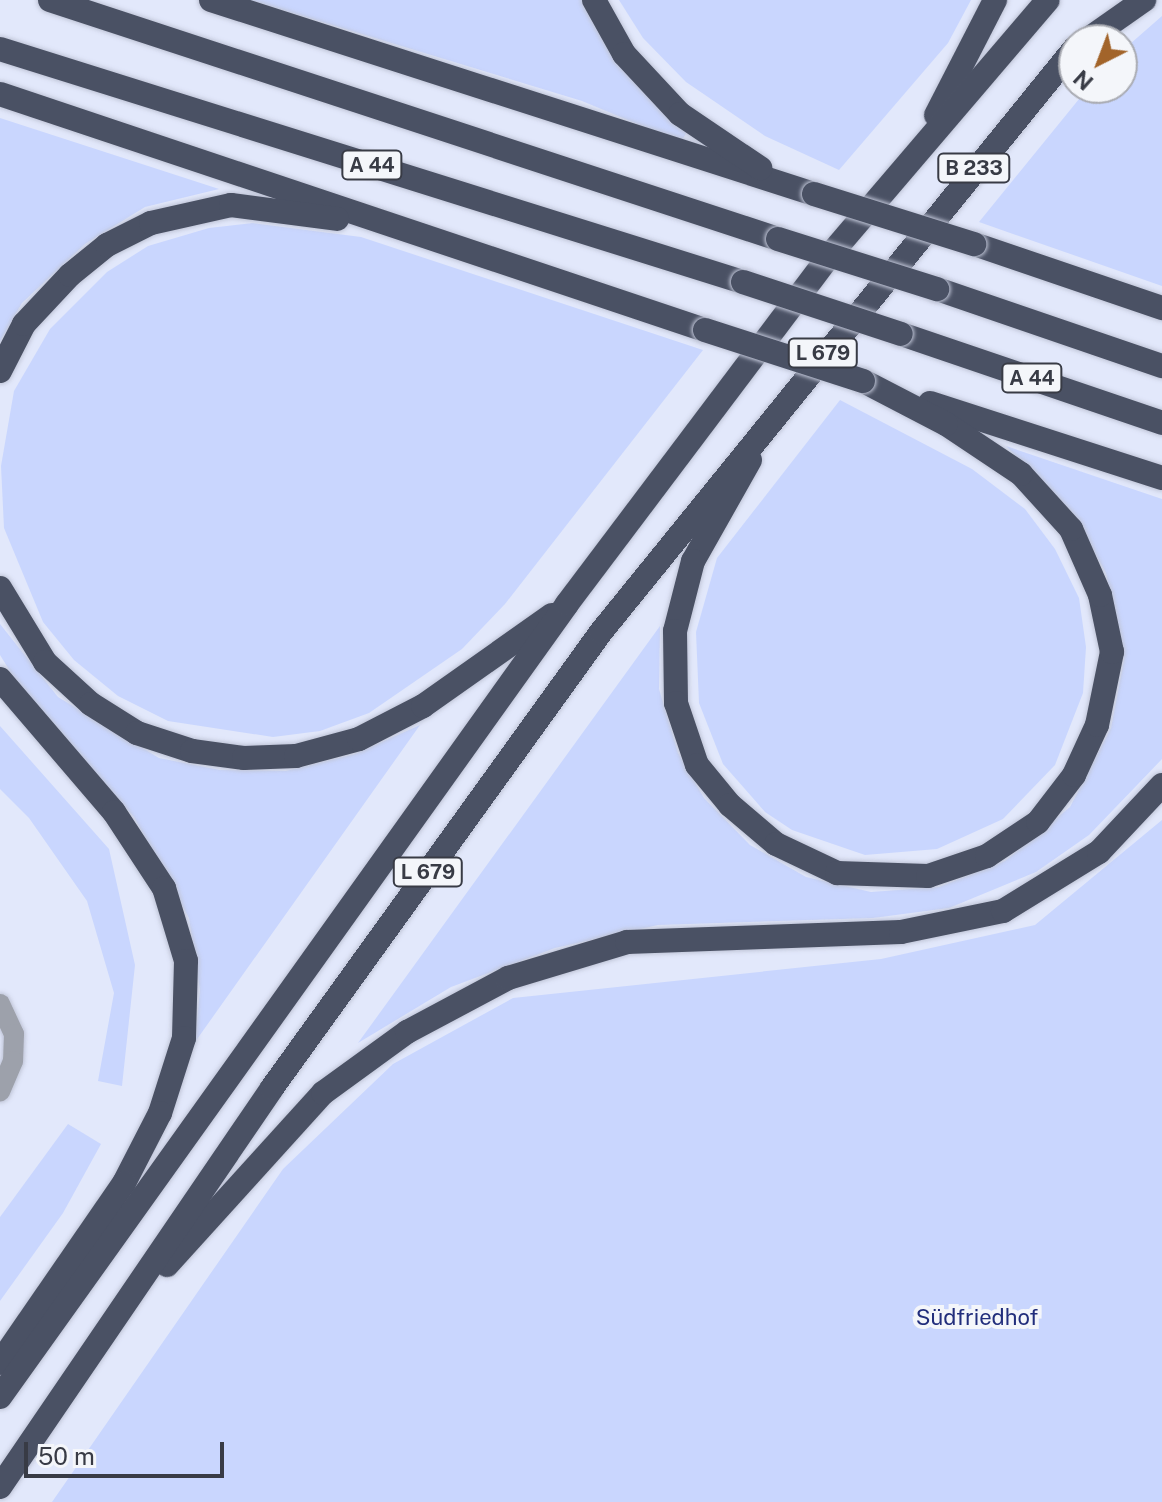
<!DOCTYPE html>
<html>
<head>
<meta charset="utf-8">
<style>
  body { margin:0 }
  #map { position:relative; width:1162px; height:1502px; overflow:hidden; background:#e2e8fb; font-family:"Public Sans",sans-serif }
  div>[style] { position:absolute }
  .green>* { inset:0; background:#c9d6fe }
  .roads { filter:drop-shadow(0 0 2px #c0c5d7) drop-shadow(0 0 2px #c0c5d7) }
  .minor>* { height:20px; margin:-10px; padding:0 10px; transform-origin:10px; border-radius:10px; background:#9da1ab }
  .highway>* { height:24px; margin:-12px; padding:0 12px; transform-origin:12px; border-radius:12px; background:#4a5164 }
  .bridges { filter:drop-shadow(0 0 2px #c0c5d7) drop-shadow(0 0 2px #c0c5d7) }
  .highway-bridge>* { height:24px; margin:-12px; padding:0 12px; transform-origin:12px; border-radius:12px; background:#4a5164 }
  span { translate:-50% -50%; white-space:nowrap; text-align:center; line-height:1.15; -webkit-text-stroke:8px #f4f6fa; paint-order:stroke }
  .shield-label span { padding:2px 6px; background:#f4f6fa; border:2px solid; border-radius:6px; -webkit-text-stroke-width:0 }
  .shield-label { font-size:20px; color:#383b45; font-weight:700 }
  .park-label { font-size:22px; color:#222e7c }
  .north { position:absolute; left:1058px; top:24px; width:80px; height:80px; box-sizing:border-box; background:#f4f6fa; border:2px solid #a9abb2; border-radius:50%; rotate:222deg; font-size:22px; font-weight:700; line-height:32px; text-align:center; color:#383b45 }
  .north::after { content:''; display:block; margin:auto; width:28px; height:36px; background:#a2642a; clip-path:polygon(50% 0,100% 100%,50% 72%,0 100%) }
  .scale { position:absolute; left:24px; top:1442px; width:200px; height:36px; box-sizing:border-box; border:4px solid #383b45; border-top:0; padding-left:10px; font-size:24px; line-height:28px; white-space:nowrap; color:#383b45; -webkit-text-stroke:6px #f4f6fa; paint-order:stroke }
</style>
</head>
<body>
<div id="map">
  <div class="green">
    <div style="clip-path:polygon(250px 0,586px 0,688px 130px,681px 142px,582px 101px)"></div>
    <div style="clip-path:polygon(619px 0,971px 0,948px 43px,839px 170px,765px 136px,686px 82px,643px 38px)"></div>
    <div style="clip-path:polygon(1162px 16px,1162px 286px,979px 222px,1088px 88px,1122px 88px,1122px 51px)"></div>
    <div style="clip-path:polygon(0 118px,219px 189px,145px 207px,85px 244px,22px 303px,0 341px)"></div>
    <div style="clip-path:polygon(253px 223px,361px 237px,703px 350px,505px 604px,462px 649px,369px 713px,320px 731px,273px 737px,168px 721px,118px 696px,74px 660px,43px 622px,4px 528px,1px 466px,14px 391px,50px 329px,107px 272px,148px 246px,209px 228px)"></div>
    <div style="clip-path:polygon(840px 400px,972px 469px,1025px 509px,1055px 549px,1079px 598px,1086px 647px,1083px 693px,1055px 765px,1003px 819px,937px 849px,865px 855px,792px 830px,765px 812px,723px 764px,699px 703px,696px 632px,717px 558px)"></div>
    <div style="clip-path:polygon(1006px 446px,1162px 499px,1162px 759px,1089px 835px,1036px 872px,949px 908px,873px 918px,658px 925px,555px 948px,451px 987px,358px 1043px,660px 626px,659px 689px,678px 753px,704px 798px,750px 845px,806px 877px,871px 892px,939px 887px,1005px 861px,1070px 807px,1111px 728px,1124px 660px,1106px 573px,1072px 512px)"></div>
    <div style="clip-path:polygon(0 624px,58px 697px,159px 758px,220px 770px,286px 771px,355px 754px,420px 725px,195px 1042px,200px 990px,189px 918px,134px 817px,18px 684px,0 655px)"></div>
    <div style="clip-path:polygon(0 726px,109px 849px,135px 965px,122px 1086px,98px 1081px,114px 993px,87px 901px,29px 818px,0 789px)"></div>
    <div style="clip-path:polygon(1162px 820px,1162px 1502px,52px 1502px,283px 1169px,393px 1064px,513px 998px,881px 959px,1035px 925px)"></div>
    <div style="clip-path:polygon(68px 1124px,101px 1144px,63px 1213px,0 1301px,0 1217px)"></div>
  </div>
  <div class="roads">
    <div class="minor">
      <div style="left:0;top:1004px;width:33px;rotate:65deg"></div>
      <div style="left:14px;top:1034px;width:27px;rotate:92deg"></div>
      <div style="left:13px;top:1061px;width:33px;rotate:113deg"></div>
    </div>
    <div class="highway">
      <div style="left:50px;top:0;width:766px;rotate:18.17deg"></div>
      <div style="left:211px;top:0;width:633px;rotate:17.83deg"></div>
      <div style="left:594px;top:0;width:62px;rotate:60.9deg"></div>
      <div style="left:624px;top:54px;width:82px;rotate:47deg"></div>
      <div style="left:680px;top:114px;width:97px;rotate:34deg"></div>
      <div style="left:1087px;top:40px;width:70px;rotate:-35.1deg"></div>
      <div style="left:0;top:49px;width:779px;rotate:17.41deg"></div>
      <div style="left:0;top:94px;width:743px;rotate:18.51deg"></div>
      <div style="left:936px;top:115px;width:129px;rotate:-62.8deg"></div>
      <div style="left:974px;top:244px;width:199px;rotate:18.8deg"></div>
      <div style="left:937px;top:289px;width:238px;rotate:18.9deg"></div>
      <div style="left:901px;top:334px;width:276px;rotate:18.8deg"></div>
      <div style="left:0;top:371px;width:53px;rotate:-62.9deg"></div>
      <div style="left:24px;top:324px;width:67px;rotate:-46.8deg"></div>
      <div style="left:70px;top:275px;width:48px;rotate:-39deg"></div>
      <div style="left:107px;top:245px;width:49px;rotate:-26.6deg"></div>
      <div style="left:151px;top:223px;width:82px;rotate:-12.7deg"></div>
      <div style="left:231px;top:205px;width:107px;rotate:7.5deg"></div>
      <div style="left:930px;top:403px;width:244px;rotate:17.9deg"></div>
      <div style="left:750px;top:460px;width:116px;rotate:119.4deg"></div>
      <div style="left:693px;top:561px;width:72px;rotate:104.4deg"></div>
      <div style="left:675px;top:631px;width:72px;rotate:89.2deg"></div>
      <div style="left:676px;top:703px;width:65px;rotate:71.3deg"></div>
      <div style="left:697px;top:765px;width:52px;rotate:50.5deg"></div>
      <div style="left:730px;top:805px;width:60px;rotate:40.3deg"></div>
      <div style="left:776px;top:844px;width:68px;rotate:25.4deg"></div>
      <div style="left:837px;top:873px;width:91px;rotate:1.9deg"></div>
      <div style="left:928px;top:876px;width:62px;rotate:-18.7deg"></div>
      <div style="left:987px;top:856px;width:61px;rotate:-33.7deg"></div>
      <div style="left:1038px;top:822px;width:59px;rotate:-52.5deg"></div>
      <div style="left:1074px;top:775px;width:55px;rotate:-65.3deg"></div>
      <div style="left:1097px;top:725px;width:75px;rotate:-78.4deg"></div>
      <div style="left:1112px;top:652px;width:58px;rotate:-101.9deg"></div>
      <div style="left:1100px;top:595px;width:72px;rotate:-113.7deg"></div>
      <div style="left:1071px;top:529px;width:74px;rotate:-132.3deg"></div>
      <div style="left:1021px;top:474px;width:90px;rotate:-146.3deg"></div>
      <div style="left:946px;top:424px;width:93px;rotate:-152.6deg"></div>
      <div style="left:0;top:588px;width:87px;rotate:58.7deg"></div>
      <div style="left:45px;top:662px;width:62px;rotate:42.4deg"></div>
      <div style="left:91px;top:704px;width:54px;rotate:32.2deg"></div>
      <div style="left:137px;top:733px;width:58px;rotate:18.1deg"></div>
      <div style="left:192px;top:751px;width:52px;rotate:7.7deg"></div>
      <div style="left:244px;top:758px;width:52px;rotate:-2.2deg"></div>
      <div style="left:296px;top:756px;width:65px;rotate:-15.1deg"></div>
      <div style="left:359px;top:739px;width:72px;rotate:-27.3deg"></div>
      <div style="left:423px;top:706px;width:158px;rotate:-35.2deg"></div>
      <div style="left:0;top:679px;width:175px;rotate:49.4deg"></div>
      <div style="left:114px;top:812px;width:91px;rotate:56.7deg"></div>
      <div style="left:164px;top:888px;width:76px;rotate:73.2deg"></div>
      <div style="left:186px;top:961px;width:77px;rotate:91.5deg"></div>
      <div style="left:184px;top:1038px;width:79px;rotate:107.7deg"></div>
      <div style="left:160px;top:1113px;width:79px;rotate:117.2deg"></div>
      <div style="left:124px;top:1183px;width:219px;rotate:124.6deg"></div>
      <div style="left:167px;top:1265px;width:232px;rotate:-47.8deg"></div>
      <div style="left:323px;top:1093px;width:104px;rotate:-36deg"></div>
      <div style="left:407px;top:1032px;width:115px;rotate:-28.1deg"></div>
      <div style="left:508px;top:978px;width:124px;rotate:-16.8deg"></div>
      <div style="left:627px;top:942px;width:274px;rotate:-2.1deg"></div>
      <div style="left:901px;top:932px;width:104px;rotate:-11.6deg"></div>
      <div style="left:1003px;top:911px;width:113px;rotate:-31.6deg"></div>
      <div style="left:1099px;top:852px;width:92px;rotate:-46.8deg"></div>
      <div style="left:0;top:1397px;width:975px;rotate:-54.43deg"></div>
      <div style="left:567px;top:604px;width:437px;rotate:-53deg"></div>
      <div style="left:830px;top:255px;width:335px;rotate:-49.5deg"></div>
      <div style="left:0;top:1487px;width:483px;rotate:-55.7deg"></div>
      <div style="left:272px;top:1088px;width:562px;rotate:-54.19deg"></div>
      <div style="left:601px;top:632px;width:751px;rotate:-50.95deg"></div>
    </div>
  </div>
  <div class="bridges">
    <div class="highway-bridge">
      <div style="left:814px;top:194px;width:168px;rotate:17.4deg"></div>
      <div style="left:778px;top:239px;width:167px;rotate:17.5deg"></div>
      <div style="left:743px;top:282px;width:166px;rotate:18.2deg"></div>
      <div style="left:705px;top:330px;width:166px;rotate:17.9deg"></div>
    </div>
  </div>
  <div class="shield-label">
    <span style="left:372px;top:165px">A 44</span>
    <span style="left:974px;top:168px">B 233</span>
    <span style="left:823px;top:353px">L 679</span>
    <span style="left:1032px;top:378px">A 44</span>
    <span style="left:428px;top:872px">L 679</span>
  </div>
  <div class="park-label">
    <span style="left:977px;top:1318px">Südfriedhof</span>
  </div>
  <div class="north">N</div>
  <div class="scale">50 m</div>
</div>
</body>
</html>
